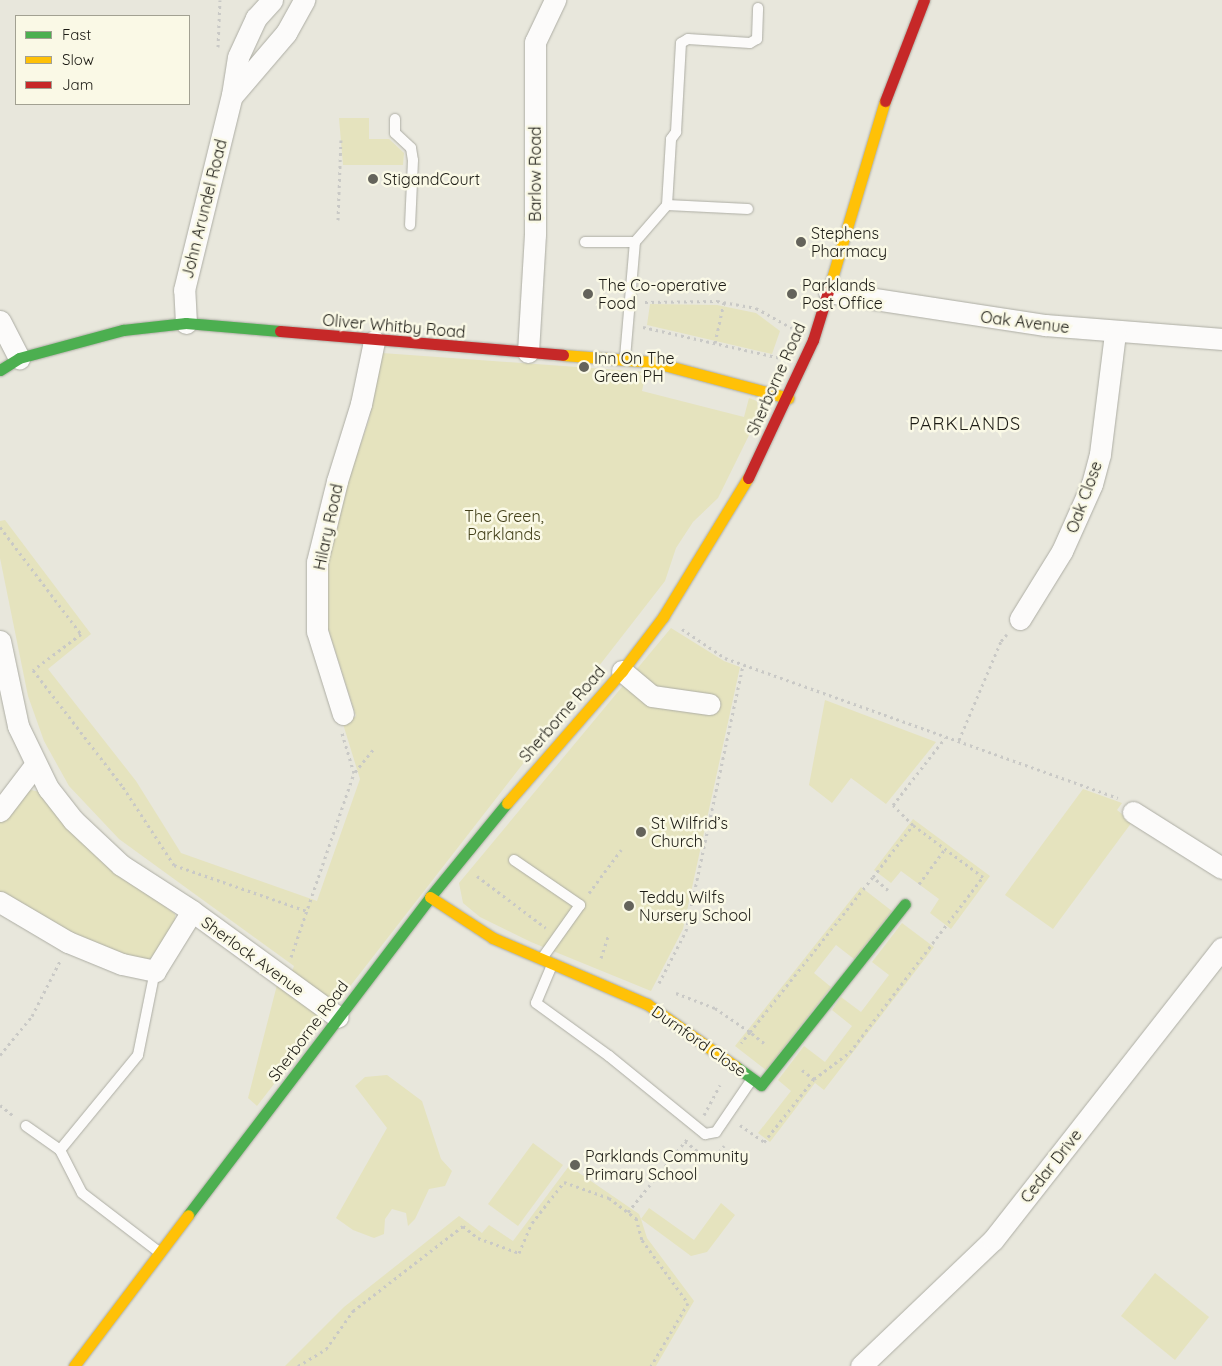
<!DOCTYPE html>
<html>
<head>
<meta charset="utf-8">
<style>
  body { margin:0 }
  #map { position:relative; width:1222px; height:1366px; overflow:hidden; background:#e8e7dc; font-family:Quicksand,sans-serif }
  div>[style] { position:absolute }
  .green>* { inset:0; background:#e5e3be }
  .path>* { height:3px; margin-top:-1.5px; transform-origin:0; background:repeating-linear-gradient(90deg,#c9c9c6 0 2.5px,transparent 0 6.5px) }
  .roads { filter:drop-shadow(0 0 1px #adada4) drop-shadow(0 0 1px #adada4) }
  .lane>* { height:10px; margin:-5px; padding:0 5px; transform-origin:5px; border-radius:5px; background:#fcfbfa }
  .street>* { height:21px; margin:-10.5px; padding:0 10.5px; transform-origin:10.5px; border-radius:10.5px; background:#fcfbfa }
  .fast>* { height:11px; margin:-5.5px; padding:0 5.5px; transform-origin:5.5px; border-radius:5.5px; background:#4caf50 }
  .slow>* { height:11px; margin:-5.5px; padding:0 5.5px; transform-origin:5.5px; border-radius:5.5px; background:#ffc107 }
  .jam>* { height:11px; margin:-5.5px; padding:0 5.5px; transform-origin:5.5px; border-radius:5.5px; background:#c62828 }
  .dots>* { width:14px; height:14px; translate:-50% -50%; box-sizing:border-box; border:2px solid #faf9e6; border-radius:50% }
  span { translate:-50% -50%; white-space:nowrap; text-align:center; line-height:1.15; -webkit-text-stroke:5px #faf9e6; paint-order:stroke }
  .street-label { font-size:16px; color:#1d1c15 }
  .poi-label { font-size:16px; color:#1d1c15 }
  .left { translate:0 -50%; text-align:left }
  .park-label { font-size:16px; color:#43401a }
  .neighbourhood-label { font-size:18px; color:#1d1c15; letter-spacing:1px }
  .legend { position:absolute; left:15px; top:15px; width:175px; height:90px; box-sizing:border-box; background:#faf9e6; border:1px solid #a2a192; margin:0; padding:6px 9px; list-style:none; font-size:15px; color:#1d1c15 }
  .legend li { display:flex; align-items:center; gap:10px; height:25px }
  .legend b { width:25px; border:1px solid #a2a192 }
</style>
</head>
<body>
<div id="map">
  <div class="green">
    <div style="clip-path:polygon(339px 118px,369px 118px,369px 139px,389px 139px,404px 153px,403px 165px,343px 165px)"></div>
    <div style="clip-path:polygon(650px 304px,717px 305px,756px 313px,780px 331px,772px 354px,647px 325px)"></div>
    <div style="clip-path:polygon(382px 353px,646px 372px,642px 391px,744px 417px,749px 398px,757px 401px,759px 415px,718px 498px,693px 522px,676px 548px,665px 581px,257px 1106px,248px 1098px,278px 981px,286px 987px,294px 966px,119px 839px,69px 786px,44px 741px,28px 696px,0 558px,0 521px,5px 520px,91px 634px,48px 669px,136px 781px,181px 853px,317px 901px,360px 779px,343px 724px,356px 716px,328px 628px,328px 563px,345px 489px,369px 420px)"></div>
    <div style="clip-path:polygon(671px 628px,724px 661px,740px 667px,683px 929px,651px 991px,531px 942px,480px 917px,463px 903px,459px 883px)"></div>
    <div style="clip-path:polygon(825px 700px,936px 742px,886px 804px,851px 778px,832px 803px,809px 785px)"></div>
    <div style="clip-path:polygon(1083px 789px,1122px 803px,1117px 810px,1132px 822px,1053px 929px,1005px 895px)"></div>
    <div style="clip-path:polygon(31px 790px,40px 792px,121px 874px,175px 914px,176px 929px,155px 954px,149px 959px,133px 959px,86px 940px,0 896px,0 822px,22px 792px)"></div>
    <div style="clip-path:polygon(913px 819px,990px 876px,951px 929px,930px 913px,939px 899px,901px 871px,891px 883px,874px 870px)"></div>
    <div style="clip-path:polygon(861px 887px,892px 911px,854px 959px,836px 945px,814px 973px,831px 987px,766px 1070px,735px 1046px)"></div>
    <div style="clip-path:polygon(902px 923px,934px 947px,824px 1090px,815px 1083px,770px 1142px,758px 1133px,791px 1091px,778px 1080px,804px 1046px,825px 1062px,852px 1026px,832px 1010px,841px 997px,861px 1012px,889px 975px,872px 962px)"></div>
    <div style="clip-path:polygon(387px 1075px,422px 1101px,441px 1159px,452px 1171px,445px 1186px,429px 1189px,415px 1219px,408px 1226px,406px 1213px,392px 1209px,385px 1219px,384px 1234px,374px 1238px,353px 1230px,336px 1218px,387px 1128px,355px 1086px,365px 1077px)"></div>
    <div style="clip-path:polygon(533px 1143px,563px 1165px,518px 1226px,488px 1204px)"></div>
    <div style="clip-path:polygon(569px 1166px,639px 1214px,641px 1219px,649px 1208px,694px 1240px,721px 1203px,735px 1215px,707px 1252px,691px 1256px,641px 1219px,647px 1238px,694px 1301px,656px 1366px,285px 1366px,344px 1307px,459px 1216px,482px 1233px,489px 1225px,513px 1241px)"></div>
    <div style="clip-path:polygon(1155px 1273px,1209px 1317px,1175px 1360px,1121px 1316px)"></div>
  </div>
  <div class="path">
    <div style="left:218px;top:47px;width:47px;rotate:-87.6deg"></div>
    <div style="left:338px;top:220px;width:80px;rotate:-87.9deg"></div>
    <div style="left:645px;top:302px;width:72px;rotate:-0.8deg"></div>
    <div style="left:717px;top:301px;width:40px;rotate:10deg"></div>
    <div style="left:756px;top:308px;width:41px;rotate:29.1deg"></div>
    <div style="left:643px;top:327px;width:141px;rotate:12.7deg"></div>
    <div style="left:715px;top:343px;width:42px;rotate:-77.6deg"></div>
    <div style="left:0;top:527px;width:134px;rotate:52.9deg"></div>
    <div style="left:81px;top:634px;width:60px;rotate:143.1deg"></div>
    <div style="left:33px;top:670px;width:148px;rotate:52.4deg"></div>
    <div style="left:123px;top:787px;width:93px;rotate:56.8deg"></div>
    <div style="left:174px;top:865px;width:141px;rotate:19.1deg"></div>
    <div style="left:682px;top:629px;width:52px;rotate:34deg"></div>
    <div style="left:725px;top:658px;width:417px;rotate:19.6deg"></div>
    <div style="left:959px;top:740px;width:108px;rotate:-67deg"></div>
    <div style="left:1001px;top:641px;width:9px;rotate:-49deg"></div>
    <div style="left:355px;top:772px;width:32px;rotate:-51deg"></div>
    <div style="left:477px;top:876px;width:86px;rotate:37deg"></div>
    <div style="left:919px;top:884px;width:44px;rotate:-53.4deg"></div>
    <div style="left:888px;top:890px;width:20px;rotate:-139deg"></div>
    <div style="left:873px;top:877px;width:66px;rotate:-52.4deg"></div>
    <div style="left:913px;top:825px;width:28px;rotate:-135deg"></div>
    <div style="left:893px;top:805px;width:85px;rotate:-52.2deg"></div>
    <div style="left:589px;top:893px;width:54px;rotate:-53.3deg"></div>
    <div style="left:291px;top:957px;width:194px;rotate:-71.1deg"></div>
    <div style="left:354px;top:773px;width:42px;rotate:-106.7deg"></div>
    <div style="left:601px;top:958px;width:23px;rotate:-72deg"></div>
    <div style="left:659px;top:983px;width:59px;rotate:-62.6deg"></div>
    <div style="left:686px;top:931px;width:273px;rotate:-77.9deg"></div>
    <div style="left:676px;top:993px;width:42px;rotate:21deg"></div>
    <div style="left:715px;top:1008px;width:42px;rotate:34.4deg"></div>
    <div style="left:750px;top:1032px;width:14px;rotate:129deg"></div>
    <div style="left:764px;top:1043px;width:18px;rotate:-142deg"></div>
    <div style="left:750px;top:1032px;width:198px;rotate:-51.6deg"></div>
    <div style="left:0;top:1055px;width:50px;rotate:-50.6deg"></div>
    <div style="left:32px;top:1016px;width:62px;rotate:-63deg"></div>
    <div style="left:802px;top:1070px;width:15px;rotate:37deg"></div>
    <div style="left:814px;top:1079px;width:45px;rotate:-36.9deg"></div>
    <div style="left:850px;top:1052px;width:220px;rotate:-52.8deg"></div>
    <div style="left:983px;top:877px;width:87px;rotate:-143.4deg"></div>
    <div style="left:0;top:1105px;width:19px;rotate:39deg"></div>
    <div style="left:704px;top:1115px;width:34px;rotate:-62deg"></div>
    <div style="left:740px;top:1125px;width:29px;rotate:35deg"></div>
    <div style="left:764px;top:1142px;width:80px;rotate:-51.6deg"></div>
    <div style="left:685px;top:1141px;width:33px;rotate:39deg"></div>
    <div style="left:711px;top:1162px;width:21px;rotate:-51deg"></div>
    <div style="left:628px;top:1212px;width:95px;rotate:-51deg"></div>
    <div style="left:298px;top:1366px;width:33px;rotate:-31deg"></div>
    <div style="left:326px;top:1349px;width:47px;rotate:-54.6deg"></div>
    <div style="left:353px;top:1311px;width:139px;rotate:-37.7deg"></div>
    <div style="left:463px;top:1226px;width:19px;rotate:39deg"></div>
    <div style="left:478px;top:1238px;width:44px;rotate:20.1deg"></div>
    <div style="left:519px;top:1253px;width:33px;rotate:-67deg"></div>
    <div style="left:532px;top:1223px;width:52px;rotate:-52deg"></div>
    <div style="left:564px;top:1182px;width:48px;rotate:19.6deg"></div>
    <div style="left:609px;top:1198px;width:34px;rotate:37deg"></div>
    <div style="left:636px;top:1218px;width:23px;rotate:75deg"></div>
    <div style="left:642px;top:1240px;width:78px;rotate:53.9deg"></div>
    <div style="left:688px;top:1303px;width:73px;rotate:120.4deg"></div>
  </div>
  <div class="roads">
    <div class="lane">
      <div style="left:395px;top:119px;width:14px;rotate:90deg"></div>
      <div style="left:395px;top:133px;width:22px;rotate:43deg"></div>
      <div style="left:411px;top:148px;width:12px;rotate:81deg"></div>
      <div style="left:413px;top:160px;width:65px;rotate:92.6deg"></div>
      <div style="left:667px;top:205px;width:66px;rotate:-86.5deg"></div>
      <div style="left:671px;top:139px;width:9px;rotate:-54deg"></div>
      <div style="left:676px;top:132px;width:89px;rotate:-86.8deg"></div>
      <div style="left:681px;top:43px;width:8px;rotate:-30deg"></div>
      <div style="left:688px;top:39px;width:62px;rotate:3.7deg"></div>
      <div style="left:750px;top:43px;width:8px;rotate:-30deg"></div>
      <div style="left:757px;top:39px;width:31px;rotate:-88deg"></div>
      <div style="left:585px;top:242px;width:50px"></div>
      <div style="left:625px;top:358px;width:116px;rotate:-85.1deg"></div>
      <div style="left:635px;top:242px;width:49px;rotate:-49.1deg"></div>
      <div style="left:667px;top:205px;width:81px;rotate:2.8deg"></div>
      <div style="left:514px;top:860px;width:80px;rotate:34.3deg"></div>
      <div style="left:580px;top:905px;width:64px;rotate:125.4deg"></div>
      <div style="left:552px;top:965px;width:41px;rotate:112.8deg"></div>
      <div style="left:536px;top:1003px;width:90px;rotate:36deg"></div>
      <div style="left:609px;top:1056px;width:124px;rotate:39.1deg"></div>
      <div style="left:705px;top:1134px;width:11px;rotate:-10deg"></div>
      <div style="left:716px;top:1132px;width:64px;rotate:-55.8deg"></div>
      <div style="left:26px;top:1126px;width:42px;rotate:35.2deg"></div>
      <div style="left:60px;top:1150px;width:48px;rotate:62.9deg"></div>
      <div style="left:82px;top:1193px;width:97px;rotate:37.5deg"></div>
      <div style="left:60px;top:1150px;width:123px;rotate:-50.6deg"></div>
      <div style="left:138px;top:1055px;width:86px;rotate:-78.6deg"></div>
    </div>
    <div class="street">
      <div style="left:233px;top:95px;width:82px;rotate:-49.5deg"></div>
      <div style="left:286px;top:33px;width:38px;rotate:-61deg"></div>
      <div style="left:829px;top:292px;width:219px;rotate:8.7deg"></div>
      <div style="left:1045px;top:325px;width:178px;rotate:4.5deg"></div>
      <div style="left:0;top:321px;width:42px;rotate:62.8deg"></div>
      <div style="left:186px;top:323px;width:33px;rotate:-93deg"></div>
      <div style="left:184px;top:290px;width:201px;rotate:-76.2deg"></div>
      <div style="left:232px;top:95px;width:38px;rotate:-81deg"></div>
      <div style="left:238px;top:57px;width:43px;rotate:-65.2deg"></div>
      <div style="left:256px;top:18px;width:24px;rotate:-48deg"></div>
      <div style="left:528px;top:352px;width:118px;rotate:-86.6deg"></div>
      <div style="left:535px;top:234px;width:192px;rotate:-90deg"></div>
      <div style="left:535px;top:42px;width:47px;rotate:-64.5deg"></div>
      <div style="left:1020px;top:619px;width:80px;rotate:-58.3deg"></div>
      <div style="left:1062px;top:551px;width:73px;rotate:-65.9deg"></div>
      <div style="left:1092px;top:484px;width:31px;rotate:-75deg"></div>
      <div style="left:1100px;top:454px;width:122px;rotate:-82.9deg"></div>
      <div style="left:0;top:641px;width:87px;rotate:78deg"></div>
      <div style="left:18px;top:726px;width:69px;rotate:64.2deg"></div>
      <div style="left:48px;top:788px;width:41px;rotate:52deg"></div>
      <div style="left:73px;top:820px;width:66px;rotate:43.2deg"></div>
      <div style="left:121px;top:865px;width:85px;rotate:32.9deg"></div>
      <div style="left:192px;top:911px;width:180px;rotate:36deg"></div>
      <div style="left:622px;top:671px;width:39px;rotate:40deg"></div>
      <div style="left:652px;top:696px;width:58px;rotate:8deg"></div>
      <div style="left:343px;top:714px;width:87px;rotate:-107.4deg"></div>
      <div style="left:317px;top:631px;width:69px;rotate:-90deg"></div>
      <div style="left:317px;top:562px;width:83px;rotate:-76.1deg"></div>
      <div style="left:337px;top:481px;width:81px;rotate:-72.7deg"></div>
      <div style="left:361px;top:404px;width:64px;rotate:-78.3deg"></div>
      <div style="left:0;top:811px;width:58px;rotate:-52.7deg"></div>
      <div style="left:1133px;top:812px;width:105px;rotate:32.2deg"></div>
      <div style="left:0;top:902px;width:79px;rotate:30.5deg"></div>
      <div style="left:68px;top:942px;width:58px;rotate:22.2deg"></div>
      <div style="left:122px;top:964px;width:34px;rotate:12deg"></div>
      <div style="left:155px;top:971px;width:70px;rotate:-58.3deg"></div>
      <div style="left:861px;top:1366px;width:182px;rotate:-43.7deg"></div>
      <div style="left:993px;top:1240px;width:371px;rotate:-51.9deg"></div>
    </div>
    <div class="fast">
      <div style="left:0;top:370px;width:22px;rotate:-32deg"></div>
      <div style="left:19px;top:358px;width:108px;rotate:-15.1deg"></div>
      <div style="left:123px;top:330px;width:63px;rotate:-6.3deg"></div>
      <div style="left:186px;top:323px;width:94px;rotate:4.9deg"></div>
      <div style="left:735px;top:1066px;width:32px;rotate:36deg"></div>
      <div style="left:761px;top:1085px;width:231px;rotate:-51.5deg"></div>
      <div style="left:188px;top:1215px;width:400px;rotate:-52.7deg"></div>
      <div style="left:430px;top:897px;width:122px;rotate:-50.7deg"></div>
    </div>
    <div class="slow">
      <div style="left:830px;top:285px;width:192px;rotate:-73.4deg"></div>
      <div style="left:563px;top:355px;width:90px;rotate:4.4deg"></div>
      <div style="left:653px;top:362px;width:140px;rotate:14.9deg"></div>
      <div style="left:507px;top:803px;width:175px;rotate:-48.9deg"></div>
      <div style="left:622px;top:671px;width:68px;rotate:-52.8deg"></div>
      <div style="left:663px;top:617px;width:163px;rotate:-58.6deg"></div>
      <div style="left:430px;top:897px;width:75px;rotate:33.1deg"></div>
      <div style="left:493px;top:938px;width:168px;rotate:23.2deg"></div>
      <div style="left:647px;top:1004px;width:108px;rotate:35.2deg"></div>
      <div style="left:74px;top:1366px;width:189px;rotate:-52.9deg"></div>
    </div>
    <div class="jam">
      <div style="left:885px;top:101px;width:108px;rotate:-68.9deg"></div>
      <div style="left:280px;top:331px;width:284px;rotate:4.8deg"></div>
      <div style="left:748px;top:478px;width:153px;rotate:-64.8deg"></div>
      <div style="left:813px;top:340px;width:58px;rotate:-72.8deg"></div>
    </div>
  </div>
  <div class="dots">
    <div style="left:373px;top:179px;background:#64635b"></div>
    <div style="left:801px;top:242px;background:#64635b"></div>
    <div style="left:588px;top:294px;background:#64635b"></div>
    <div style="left:792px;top:294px;background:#64635b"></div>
    <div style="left:584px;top:367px;background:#64635b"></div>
    <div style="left:641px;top:832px;background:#64635b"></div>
    <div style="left:629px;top:906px;background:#64635b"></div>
    <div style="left:575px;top:1165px;background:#64635b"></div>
  </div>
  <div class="street-label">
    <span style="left:535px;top:174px;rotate:-90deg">Barlow Road</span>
    <span style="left:204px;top:209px;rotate:-76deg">John Arundel Road</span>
    <span style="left:1025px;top:322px;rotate:7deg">Oak Avenue</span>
    <span style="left:394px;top:326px;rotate:5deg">Oliver Whitby Road</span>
    <span style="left:776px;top:379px;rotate:-66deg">Sherborne Road</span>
    <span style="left:1084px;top:497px;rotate:-70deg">Oak Close</span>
    <span style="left:328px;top:527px;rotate:-78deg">Hilary Road</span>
    <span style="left:562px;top:714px;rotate:-49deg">Sherborne Road</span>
    <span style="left:253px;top:956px;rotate:36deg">Sherlock Avenue</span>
    <span style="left:308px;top:1031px;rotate:-53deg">Sherborne Road</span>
    <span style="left:699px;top:1041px;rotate:35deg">Durnford Close</span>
    <span style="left:1051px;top:1166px;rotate:-52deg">Cedar Drive</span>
  </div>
  <div class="poi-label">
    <span class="left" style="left:383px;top:179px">StigandCourt</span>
    <span class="left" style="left:811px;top:242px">Stephens<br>Pharmacy</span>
    <span class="left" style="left:598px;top:294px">The Co-operative<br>Food</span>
    <span class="left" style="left:802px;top:294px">Parklands<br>Post Office</span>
    <span class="left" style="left:594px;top:367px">Inn On The<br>Green PH</span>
    <span class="left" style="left:651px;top:832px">St Wilfrid’s<br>Church</span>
    <span class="left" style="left:639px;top:906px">Teddy Wilfs<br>Nursery School</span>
    <span class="left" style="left:585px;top:1165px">Parklands Community<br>Primary School</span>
  </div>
  <div class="park-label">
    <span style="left:504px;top:525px">The Green,<br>Parklands</span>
  </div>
  <div class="neighbourhood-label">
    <span style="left:965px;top:424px">PARKLANDS</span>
  </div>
  <ul class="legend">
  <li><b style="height:6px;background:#4caf50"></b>Fast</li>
  <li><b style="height:6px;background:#ffc107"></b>Slow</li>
  <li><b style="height:6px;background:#c62828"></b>Jam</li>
  </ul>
</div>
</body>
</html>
